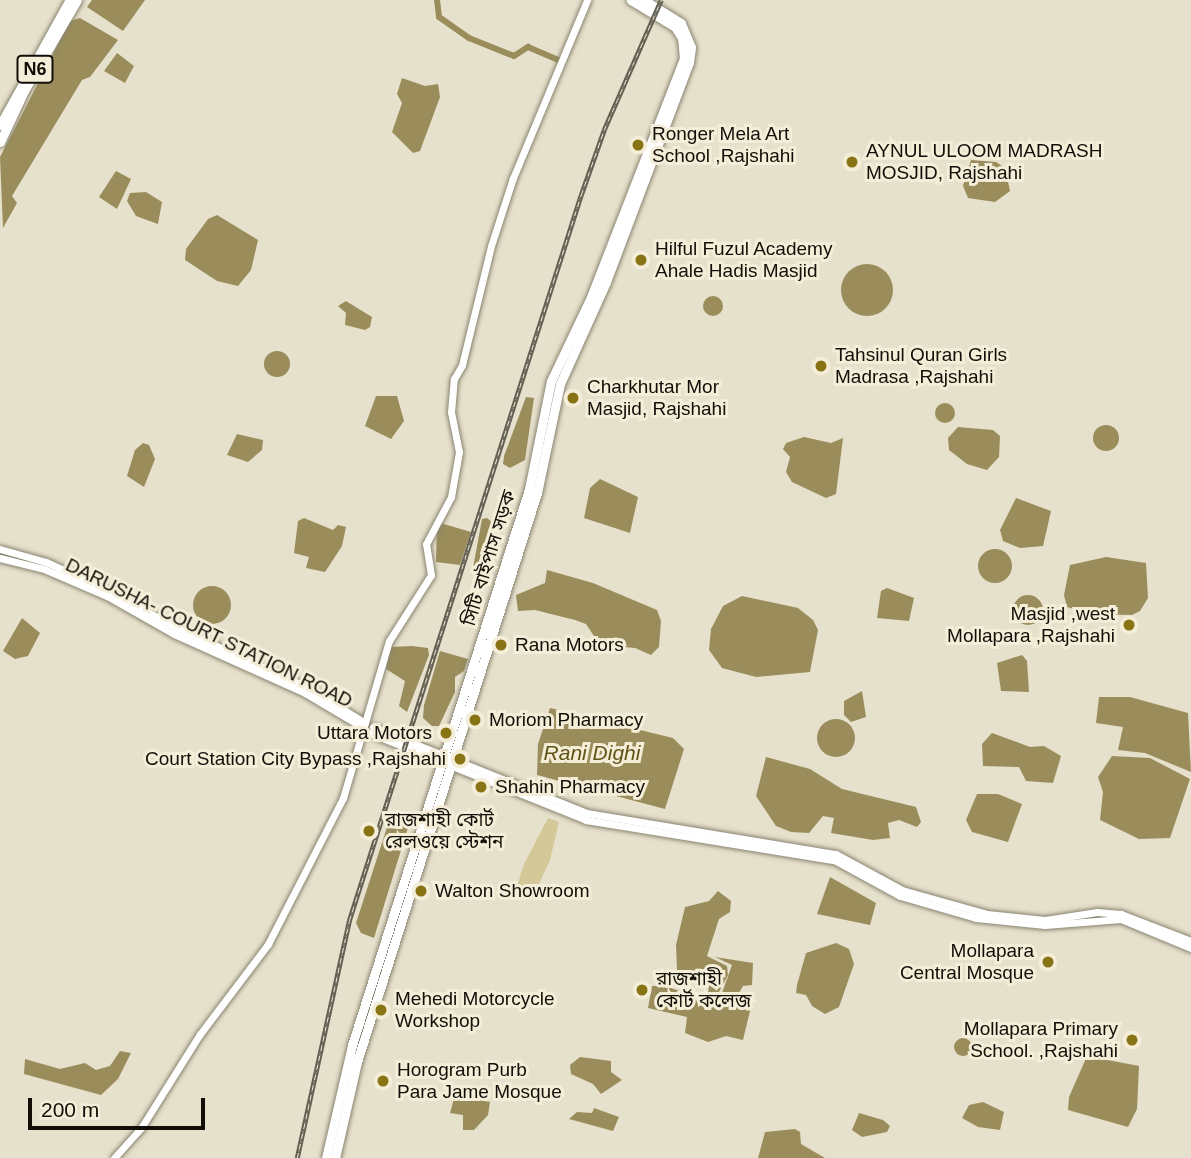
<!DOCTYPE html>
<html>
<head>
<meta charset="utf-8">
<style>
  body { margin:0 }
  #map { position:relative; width:1191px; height:1158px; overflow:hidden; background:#e6e1cc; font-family:Arial,"Noto Sans Bengali",sans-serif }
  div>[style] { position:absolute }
  .green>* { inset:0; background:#d4c899 }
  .water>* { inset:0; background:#9a8d5b }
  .round { border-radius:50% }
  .canal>* { height:6px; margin:-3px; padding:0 3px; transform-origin:3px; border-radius:3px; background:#9a8d5b }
  .roads { filter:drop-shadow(0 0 2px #898471) drop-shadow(0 0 2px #898471) }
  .tertiary>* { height:7px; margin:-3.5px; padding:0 3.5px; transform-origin:3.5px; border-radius:3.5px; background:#fff }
  .primary>* { height:9px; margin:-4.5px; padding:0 4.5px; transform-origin:4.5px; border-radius:4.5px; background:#fff }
  .trunk>* { height:9px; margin:-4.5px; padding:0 4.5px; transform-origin:4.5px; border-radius:4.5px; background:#fff }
  .rail>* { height:4.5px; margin-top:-2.25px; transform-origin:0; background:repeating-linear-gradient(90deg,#f4eed9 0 5px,#636053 0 10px); box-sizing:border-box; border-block:2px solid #636053 }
  .dots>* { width:19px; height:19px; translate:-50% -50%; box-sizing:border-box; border:4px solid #f4eed9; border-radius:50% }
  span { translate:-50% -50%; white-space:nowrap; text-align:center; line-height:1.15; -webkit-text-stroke:6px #f4eed9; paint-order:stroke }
  .shield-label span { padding:2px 5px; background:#f4eed9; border:2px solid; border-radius:5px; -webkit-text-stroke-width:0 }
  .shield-label { font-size:18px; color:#110f08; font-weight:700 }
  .poi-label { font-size:19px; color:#110f08 }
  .left { translate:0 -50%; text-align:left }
  .right { translate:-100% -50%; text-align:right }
  .street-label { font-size:19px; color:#110f08 }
  .water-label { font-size:21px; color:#625317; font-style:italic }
  .scale { position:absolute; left:28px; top:1098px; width:177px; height:32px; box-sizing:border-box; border:4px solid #110f08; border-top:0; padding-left:9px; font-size:21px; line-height:24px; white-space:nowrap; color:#110f08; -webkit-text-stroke:5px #f4eed9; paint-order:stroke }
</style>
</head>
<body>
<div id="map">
  <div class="green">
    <div style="clip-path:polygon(548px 818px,559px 822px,550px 860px,536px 890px,530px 896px,521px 895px,517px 886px,524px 864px)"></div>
  </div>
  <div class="water">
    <div style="clip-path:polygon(92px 0,145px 0,123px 31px,87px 7px)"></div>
    <div style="clip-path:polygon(80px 18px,118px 40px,90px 77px,82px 80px,12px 196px,17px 203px,3px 228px,0 157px,70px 21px)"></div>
    <div style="clip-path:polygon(117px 53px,134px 66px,125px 83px,104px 71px)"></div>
    <div style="clip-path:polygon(402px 78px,425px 86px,438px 84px,440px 97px,420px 151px,413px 153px,392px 132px,402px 103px,397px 94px)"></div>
    <div style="clip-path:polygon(971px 160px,996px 162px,1005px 168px,1010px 191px,995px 202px,968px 198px,963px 186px)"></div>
    <div style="clip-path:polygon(116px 171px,131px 179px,117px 209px,99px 197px)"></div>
    <div style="clip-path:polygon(146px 192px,162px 202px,158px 224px,136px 216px,127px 201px,130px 193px)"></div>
    <div style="clip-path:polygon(217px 215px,258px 240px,251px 270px,238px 286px,217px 281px,185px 260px,186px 249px,208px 219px)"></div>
    <div class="round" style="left:841px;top:264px;width:52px;height:52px"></div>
    <div class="round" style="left:703px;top:296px;width:20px;height:20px"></div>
    <div style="clip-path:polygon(346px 301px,372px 317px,370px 327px,365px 330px,345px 325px,346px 313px,338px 306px)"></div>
    <div class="round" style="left:264px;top:351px;width:26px;height:26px"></div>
    <div style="clip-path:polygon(376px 396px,397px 396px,404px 421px,391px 439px,365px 426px)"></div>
    <div style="clip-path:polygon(526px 397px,534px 398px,525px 460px,510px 468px,503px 464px,504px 456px)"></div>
    <div class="round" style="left:935px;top:403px;width:20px;height:20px"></div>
    <div class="round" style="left:1093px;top:425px;width:26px;height:26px"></div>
    <div style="clip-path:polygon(958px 427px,993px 430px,1000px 436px,999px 457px,987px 470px,967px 464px,949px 450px,948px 438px)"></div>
    <div style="clip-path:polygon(237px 434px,263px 440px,262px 450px,248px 462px,227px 455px)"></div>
    <div style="clip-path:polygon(804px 437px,831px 443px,843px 438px,836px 494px,826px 498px,792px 482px,786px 472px,790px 457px,783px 449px,786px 443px)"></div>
    <div style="clip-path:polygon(143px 443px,149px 445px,155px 459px,144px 487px,127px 476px,135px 450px)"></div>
    <div style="clip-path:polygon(600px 479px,638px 497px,630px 533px,584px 518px,590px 488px)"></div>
    <div style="clip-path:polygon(1016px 498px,1051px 511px,1043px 546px,1020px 548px,1003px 541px,1000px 530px)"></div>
    <div style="clip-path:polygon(304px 518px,333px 530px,338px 525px,346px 527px,342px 546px,325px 572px,306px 568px,309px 557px,294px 553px,298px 521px)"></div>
    <div style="clip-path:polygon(487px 518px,493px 523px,497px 544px,488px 549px,483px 577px,475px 580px,473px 568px,482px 519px)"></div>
    <div style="clip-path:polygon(437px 522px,471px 532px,460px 565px,436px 562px)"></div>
    <div class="round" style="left:978px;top:549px;width:34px;height:34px"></div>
    <div style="clip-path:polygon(1106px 557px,1146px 563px,1148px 598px,1140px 611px,1132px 615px,1091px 614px,1067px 607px,1064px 595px,1070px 565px)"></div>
    <div style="clip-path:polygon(547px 570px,593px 583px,657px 610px,661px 621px,659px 647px,651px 655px,635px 648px,600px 645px,586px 624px,575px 620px,535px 610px,518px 611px,516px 595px,545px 583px)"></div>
    <div class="round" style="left:193px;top:586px;width:38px;height:38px"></div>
    <div style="clip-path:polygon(887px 588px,914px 598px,909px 621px,877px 618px,881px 591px)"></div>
    <div class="round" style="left:1013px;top:595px;width:30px;height:30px"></div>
    <div style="clip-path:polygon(742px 596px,798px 608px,813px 620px,818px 630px,810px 672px,756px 677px,722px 668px,709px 650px,711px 629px,723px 606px)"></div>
    <div style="clip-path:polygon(22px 618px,40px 633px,28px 656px,15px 659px,3px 651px)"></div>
    <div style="clip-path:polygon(412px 646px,428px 648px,429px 655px,407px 712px,399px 706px,405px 681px,386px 669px,390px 647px)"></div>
    <div style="clip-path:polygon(440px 651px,468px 659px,464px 671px,455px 677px,455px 692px,439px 726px,432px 726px,423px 718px,424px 705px)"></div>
    <div style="clip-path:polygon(1022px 655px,1027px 661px,1029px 692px,1001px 691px,997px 663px)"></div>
    <div style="clip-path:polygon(862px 691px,866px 717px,851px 722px,844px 715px,844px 701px)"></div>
    <div style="clip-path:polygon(1099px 697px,1130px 697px,1188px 713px,1191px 772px,1145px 753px,1118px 750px,1123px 727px,1096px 723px)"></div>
    <div style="clip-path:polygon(550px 708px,673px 738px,684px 749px,665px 809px,537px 775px,538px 744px)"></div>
    <div class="round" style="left:817px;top:719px;width:38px;height:38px"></div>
    <div style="clip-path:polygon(992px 733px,1030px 747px,1044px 746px,1061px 756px,1053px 783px,1026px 781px,1019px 767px,983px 766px,982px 744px)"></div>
    <div style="clip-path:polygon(1112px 756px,1150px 758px,1190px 779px,1170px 838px,1139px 839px,1100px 820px,1103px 792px,1098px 777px)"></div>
    <div style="clip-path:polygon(766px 757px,810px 769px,842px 789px,916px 807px,921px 822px,917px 827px,899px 820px,888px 823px,890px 838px,873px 840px,831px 833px,834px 818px,823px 816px,809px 833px,791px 832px,776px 826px,756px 796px)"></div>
    <div style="clip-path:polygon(977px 794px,998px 794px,1022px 804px,1008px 842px,972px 832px,966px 820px)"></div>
    <div style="clip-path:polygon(391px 815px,410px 821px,374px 938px,361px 933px,356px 923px)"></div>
    <div style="clip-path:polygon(830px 877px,876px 903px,870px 925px,817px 914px)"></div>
    <div style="clip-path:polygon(718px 891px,731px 901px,730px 912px,719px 919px,707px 956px,727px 966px,728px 975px,712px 1005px,707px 1004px,710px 976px,677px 970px,676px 945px,685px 907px,709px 901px)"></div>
    <div style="clip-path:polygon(836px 943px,849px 949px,854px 964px,839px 1007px,825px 1014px,812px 1006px,806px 995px,796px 993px,797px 985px,806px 953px)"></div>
    <div style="clip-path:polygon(715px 957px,753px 963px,752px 985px,743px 986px,736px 998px,750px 1011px,743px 1040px,726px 1036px,708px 1042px,685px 1033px,687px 1017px,648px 1008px,652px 986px,666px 986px,700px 999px,708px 1010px,718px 1004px,732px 965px)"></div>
    <div class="round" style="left:954px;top:1038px;width:18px;height:18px"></div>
    <div style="clip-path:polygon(120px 1051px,131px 1053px,118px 1079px,101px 1095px,24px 1074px,25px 1059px,60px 1069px,85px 1063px,96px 1070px,110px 1066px)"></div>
    <div style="clip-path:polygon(1087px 1056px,1139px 1066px,1137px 1109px,1128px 1127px,1068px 1110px,1069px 1097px)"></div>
    <div style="clip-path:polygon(580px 1057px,611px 1061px,611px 1072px,622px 1080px,601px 1094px,593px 1084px,571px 1074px,570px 1065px)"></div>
    <div style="clip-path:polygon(455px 1095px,490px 1102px,488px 1115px,474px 1130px,463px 1130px,463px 1115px,450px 1113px)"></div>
    <div style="clip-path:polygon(983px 1102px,1004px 1112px,1000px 1130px,978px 1127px,962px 1118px,969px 1105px)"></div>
    <div style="clip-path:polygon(594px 1108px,619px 1117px,613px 1131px,569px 1119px,577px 1112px,592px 1113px)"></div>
    <div style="clip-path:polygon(859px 1113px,883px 1120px,890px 1126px,887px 1132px,862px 1137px,852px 1130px)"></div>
    <div style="clip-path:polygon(795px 1129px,800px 1132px,801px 1144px,825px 1158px,758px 1158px,765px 1132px)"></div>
  </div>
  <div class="canal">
    <div style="left:437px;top:0;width:17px;rotate:83deg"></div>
    <div style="left:439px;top:17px;width:37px;rotate:35deg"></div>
    <div style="left:469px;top:38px;width:48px;rotate:21.8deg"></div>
    <div style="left:514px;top:56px;width:17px;rotate:-33deg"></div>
    <div style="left:528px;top:47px;width:33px;rotate:23deg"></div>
  </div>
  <div class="roads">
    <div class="tertiary">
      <div style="left:0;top:549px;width:48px;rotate:15.8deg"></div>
      <div style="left:46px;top:562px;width:70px;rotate:24.4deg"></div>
      <div style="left:110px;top:591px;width:77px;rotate:28.9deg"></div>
      <div style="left:177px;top:628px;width:143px;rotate:24.4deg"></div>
      <div style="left:307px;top:687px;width:68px;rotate:31.8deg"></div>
      <div style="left:0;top:558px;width:45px;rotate:14deg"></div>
      <div style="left:44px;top:569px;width:69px;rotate:23.2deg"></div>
      <div style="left:107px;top:596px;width:77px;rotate:29.6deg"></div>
      <div style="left:174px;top:634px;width:144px;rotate:24.2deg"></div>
      <div style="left:305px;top:693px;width:66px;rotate:30.8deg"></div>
      <div style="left:373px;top:727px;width:231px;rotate:21.9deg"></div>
      <div style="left:587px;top:813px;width:252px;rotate:9.4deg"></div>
      <div style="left:836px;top:854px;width:75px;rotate:28.6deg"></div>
      <div style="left:902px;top:890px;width:88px;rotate:15.8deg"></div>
      <div style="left:987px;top:914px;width:58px;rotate:5.9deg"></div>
      <div style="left:1045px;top:920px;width:53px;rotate:-8.7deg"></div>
      <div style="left:1097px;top:912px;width:24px;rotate:5deg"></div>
      <div style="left:1121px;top:914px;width:75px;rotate:21.1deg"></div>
      <div style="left:370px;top:733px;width:233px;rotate:21.9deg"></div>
      <div style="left:586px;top:820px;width:251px;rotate:9.2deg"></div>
      <div style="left:834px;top:860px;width:75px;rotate:28.6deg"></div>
      <div style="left:900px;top:896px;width:79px;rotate:16.1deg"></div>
      <div style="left:976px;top:918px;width:69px;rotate:5.8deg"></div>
      <div style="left:1045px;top:925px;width:76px;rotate:-4.5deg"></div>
      <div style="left:1121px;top:919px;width:76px;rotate:22.5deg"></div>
      <div style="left:114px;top:1158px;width:40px;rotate:-48deg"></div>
      <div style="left:141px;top:1128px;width:111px;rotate:-57.9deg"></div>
      <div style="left:200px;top:1034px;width:113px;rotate:-52.9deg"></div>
      <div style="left:268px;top:944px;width:164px;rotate:-62.8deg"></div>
      <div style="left:343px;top:798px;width:164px;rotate:-73.7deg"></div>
      <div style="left:389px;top:641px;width:78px;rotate:-57.5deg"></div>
      <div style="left:431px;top:575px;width:31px;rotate:-99deg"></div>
      <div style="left:426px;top:544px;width:53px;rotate:-62deg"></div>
      <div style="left:451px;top:497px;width:46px;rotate:-79.9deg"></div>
      <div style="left:459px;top:452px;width:41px;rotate:-101.3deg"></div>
      <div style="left:451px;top:412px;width:33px;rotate:-85deg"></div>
      <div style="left:454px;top:379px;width:16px;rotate:-60deg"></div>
      <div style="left:462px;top:365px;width:122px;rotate:-76.3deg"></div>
      <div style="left:491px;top:246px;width:71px;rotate:-72.1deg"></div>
      <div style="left:513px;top:178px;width:193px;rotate:-67.4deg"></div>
    </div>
    <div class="primary">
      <div style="left:326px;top:1158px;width:116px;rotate:-77deg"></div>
      <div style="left:352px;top:1045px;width:583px;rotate:-72.34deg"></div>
      <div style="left:529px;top:489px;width:110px;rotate:-78.5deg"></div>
      <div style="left:551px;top:381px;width:93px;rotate:-64.5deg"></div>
      <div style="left:591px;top:297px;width:256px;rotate:-68.7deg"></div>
      <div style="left:684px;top:59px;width:21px;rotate:-95deg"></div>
      <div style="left:682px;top:38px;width:13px;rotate:-122deg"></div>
      <div style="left:675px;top:27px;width:52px;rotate:-148.5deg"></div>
      <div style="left:335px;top:1158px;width:98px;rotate:-77.1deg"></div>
      <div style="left:357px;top:1062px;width:597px;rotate:-72.45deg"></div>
      <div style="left:537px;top:493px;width:111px;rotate:-78.1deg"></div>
      <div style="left:560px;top:384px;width:112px;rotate:-65.7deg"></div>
      <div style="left:606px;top:282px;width:235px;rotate:-69.3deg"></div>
      <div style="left:689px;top:62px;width:15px;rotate:-82deg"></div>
      <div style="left:691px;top:47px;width:26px;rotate:-113deg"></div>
      <div style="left:681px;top:23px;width:44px;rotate:-148.1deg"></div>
    </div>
    <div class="trunk">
      <div style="left:0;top:125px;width:142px;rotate:-60.9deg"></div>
      <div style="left:0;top:142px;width:56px;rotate:-64.8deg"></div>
      <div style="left:24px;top:91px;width:105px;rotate:-59.8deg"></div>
    </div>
  </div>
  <div class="rail">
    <div style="left:297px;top:1158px;width:243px;rotate:-77.6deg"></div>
    <div style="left:349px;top:921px;width:762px;rotate:-72.28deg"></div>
    <div style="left:581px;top:195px;width:69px;rotate:-70.5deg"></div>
    <div style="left:604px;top:130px;width:142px;rotate:-66.3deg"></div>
  </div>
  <div class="dots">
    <div style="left:638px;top:145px;background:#887315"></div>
    <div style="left:852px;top:162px;background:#887315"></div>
    <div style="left:641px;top:260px;background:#887315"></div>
    <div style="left:821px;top:366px;background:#887315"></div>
    <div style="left:573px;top:398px;background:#887315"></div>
    <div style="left:1129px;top:625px;background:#887315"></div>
    <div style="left:501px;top:645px;background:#887315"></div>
    <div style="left:475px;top:720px;background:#887315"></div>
    <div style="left:446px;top:733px;background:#887315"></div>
    <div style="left:460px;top:759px;background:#887315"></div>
    <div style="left:481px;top:787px;background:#887315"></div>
    <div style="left:369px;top:831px;background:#887315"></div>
    <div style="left:421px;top:891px;background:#887315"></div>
    <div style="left:1048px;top:962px;background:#887315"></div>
    <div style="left:642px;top:990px;background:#887315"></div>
    <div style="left:381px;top:1010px;background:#887315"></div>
    <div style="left:1132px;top:1040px;background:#887315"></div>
    <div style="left:383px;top:1081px;background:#887315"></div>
  </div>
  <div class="shield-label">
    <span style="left:35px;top:69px">N6</span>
  </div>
  <div class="poi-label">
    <span class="left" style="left:652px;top:145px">Ronger Mela Art<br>School ,Rajshahi</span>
    <span class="left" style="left:866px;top:162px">AYNUL ULOOM MADRASH<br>MOSJID, Rajshahi</span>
    <span class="left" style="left:655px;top:260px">Hilful Fuzul Academy<br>Ahale Hadis Masjid</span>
    <span class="left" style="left:835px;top:366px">Tahsinul Quran Girls<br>Madrasa ,Rajshahi</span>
    <span class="left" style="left:587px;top:398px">Charkhutar Mor<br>Masjid, Rajshahi</span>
    <span class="right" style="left:1115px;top:625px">Masjid ,west<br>Mollapara ,Rajshahi</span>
    <span class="left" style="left:515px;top:645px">Rana Motors</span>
    <span class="left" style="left:489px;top:720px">Moriom Pharmacy</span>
    <span class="right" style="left:432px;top:733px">Uttara Motors</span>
    <span class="right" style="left:446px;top:759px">Court Station City Bypass ,Rajshahi</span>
    <span class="left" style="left:495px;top:787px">Shahin Pharmacy</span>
    <span class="left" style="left:385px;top:831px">রাজশাহী কোর্ট<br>রেলওয়ে স্টেশন</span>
    <span class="left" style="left:435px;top:891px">Walton Showroom</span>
    <span class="right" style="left:1034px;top:962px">Mollapara<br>Central Mosque</span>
    <span class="left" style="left:656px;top:990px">রাজশাহী<br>কোর্ট কলেজ</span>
    <span class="left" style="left:395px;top:1010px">Mehedi Motorcycle<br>Workshop</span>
    <span class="right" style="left:1118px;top:1040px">Mollapara Primary<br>School. ,Rajshahi</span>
    <span class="left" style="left:397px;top:1081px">Horogram Purb<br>Para Jame Mosque</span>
  </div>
  <div class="street-label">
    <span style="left:489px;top:558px;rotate:-73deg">সিটি বাইপাস সড়ক</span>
    <span style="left:209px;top:633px;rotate:26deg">DARUSHA- COURT STATION ROAD</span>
  </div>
  <div class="water-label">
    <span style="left:592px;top:753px">Rani Dighi</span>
  </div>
  <div class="scale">200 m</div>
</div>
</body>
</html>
